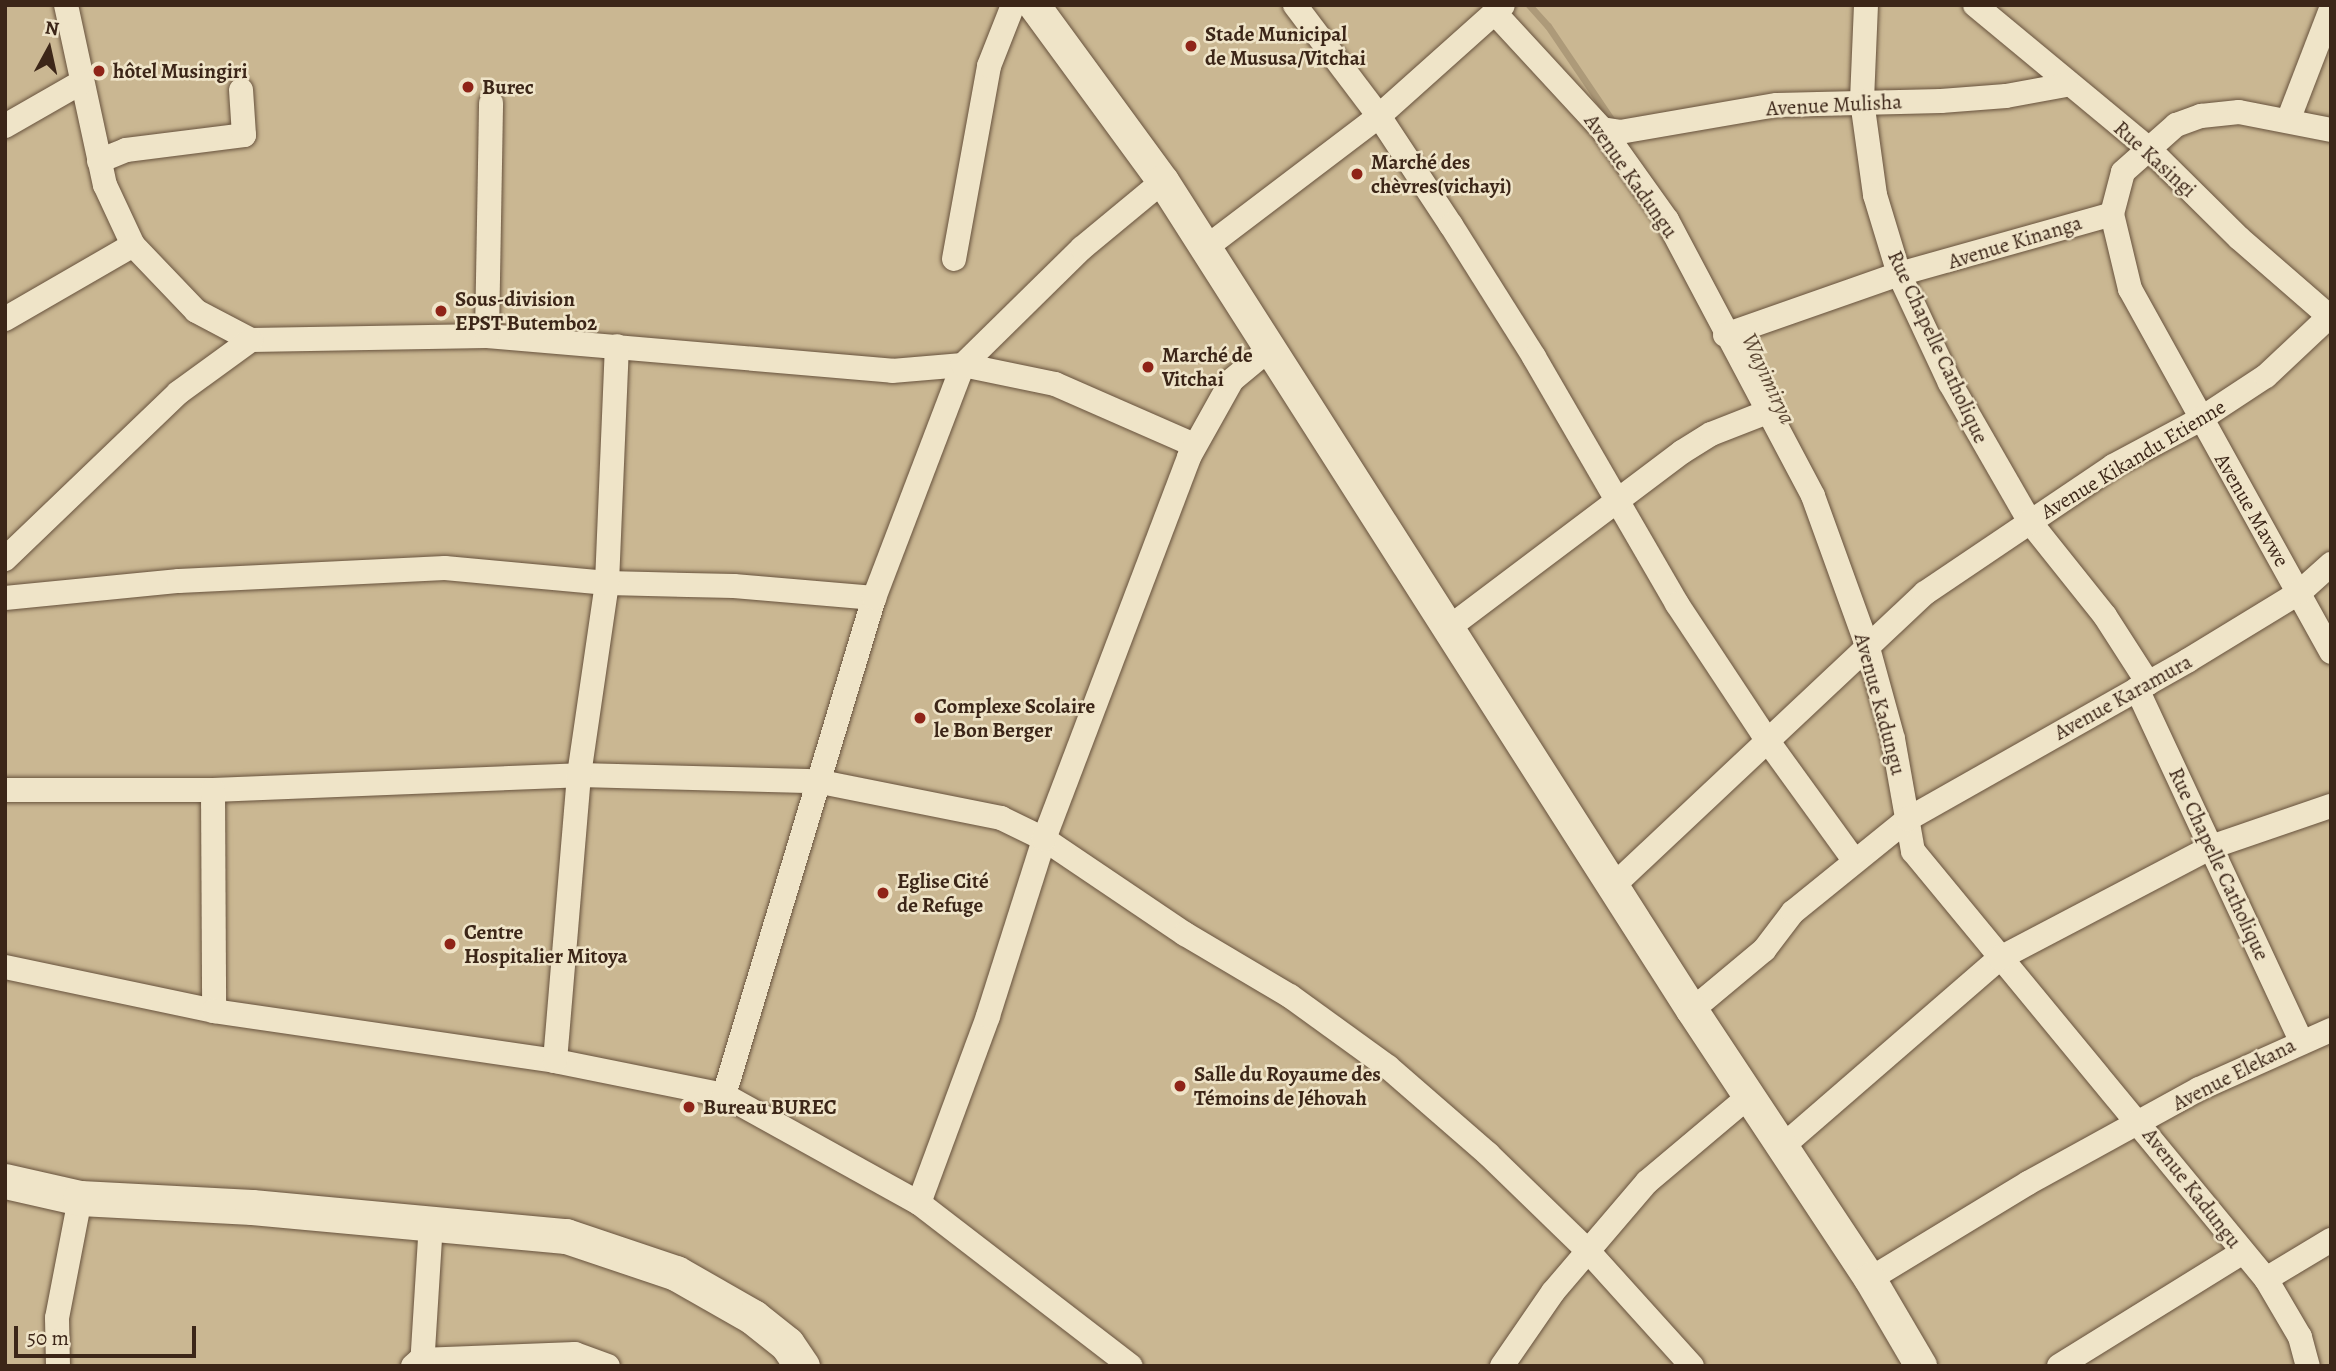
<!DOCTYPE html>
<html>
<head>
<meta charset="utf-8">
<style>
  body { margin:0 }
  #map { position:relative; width:2336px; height:1371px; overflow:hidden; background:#e7d5ab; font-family:Alegreya,serif }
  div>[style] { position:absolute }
  .green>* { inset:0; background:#cab792 }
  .stream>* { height:7px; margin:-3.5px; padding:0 3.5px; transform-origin:3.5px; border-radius:3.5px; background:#ad9a79 }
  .roads { filter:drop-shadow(0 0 2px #67523d) drop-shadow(0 0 2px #67523d) }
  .minor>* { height:24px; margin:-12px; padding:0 12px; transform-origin:12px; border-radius:12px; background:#efe4c8 }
  .tertiary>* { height:32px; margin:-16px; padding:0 16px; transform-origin:16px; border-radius:16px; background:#efe4c8 }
  .secondary>* { height:35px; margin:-17.5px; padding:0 17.5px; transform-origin:17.5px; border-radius:17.5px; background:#efe4c8 }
  .dots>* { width:19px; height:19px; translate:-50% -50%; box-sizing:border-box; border:4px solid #efe4c8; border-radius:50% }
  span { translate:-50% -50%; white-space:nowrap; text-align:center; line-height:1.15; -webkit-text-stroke:5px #efe4c8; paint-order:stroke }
  .poi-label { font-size:21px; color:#3c2618; font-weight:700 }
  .left { translate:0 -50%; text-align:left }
  .street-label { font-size:21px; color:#3c2618 }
  .water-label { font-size:23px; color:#5e4935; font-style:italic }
  .frame { position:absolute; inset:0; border:7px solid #3c2618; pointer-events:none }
  .north { position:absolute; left:14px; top:14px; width:70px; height:70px; -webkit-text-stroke:5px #efe4c8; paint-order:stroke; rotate:8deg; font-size:19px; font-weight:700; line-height:28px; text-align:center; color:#3c2618 }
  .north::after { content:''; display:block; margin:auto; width:24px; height:32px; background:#3c2618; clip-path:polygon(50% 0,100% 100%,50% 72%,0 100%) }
  .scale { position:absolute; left:14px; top:1326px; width:182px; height:32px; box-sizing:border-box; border:4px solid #3c2618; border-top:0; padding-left:9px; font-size:21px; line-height:24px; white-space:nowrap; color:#3c2618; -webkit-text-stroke:5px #efe4c8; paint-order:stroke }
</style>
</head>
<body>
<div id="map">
  <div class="green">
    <div style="clip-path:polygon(5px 5px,2331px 5px,2331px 1366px,5px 1366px)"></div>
  </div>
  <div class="stream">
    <div style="left:1529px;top:5px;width:28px;rotate:48deg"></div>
    <div style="left:1548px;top:26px;width:120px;rotate:55.9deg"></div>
  </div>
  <div class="roads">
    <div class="minor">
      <div style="left:66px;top:5px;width:184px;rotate:77.8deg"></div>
      <div style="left:105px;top:185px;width:66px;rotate:65deg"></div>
      <div style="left:133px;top:245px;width:91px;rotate:46.3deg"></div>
      <div style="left:196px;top:311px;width:62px;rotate:27.8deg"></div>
      <div style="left:251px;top:340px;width:236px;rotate:-1deg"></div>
      <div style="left:487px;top:336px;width:407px;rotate:4.9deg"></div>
      <div style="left:892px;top:371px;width:71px;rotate:-4.8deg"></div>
      <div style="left:963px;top:365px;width:167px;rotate:-44.5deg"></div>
      <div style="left:1082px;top:248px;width:105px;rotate:-39.6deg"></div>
      <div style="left:1295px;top:5px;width:139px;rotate:52.9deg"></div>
      <div style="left:1379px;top:116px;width:131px;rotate:56.6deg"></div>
      <div style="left:1451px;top:225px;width:156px;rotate:57.8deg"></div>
      <div style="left:1534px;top:357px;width:285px;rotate:59.9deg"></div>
      <div style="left:1677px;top:604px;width:163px;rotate:56.5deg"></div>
      <div style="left:1767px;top:740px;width:147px;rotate:54.1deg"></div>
      <div style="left:1866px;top:5px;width:96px;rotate:92.4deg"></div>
      <div style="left:1862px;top:101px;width:95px;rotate:82.1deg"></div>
      <div style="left:1875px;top:195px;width:83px;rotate:73.1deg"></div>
      <div style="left:1899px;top:274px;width:120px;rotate:64.9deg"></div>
      <div style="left:1950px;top:383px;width:160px;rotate:60.1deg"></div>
      <div style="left:2030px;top:522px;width:120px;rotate:51.4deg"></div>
      <div style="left:2105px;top:616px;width:80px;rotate:57.3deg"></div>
      <div style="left:1975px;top:5px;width:224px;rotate:39.6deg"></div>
      <div style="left:2148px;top:148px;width:128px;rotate:44.7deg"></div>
      <div style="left:2239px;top:238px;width:122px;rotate:41deg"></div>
      <div style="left:1494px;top:12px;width:159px;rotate:47.3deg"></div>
      <div style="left:1602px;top:129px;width:112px;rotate:54.5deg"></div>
      <div style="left:1667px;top:220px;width:312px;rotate:62.1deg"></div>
      <div style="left:1813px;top:496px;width:162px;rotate:70.1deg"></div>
      <div style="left:1868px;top:648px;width:94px;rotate:74.6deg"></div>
      <div style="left:1893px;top:739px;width:114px;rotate:79.9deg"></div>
      <div style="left:1913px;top:851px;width:555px;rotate:50.49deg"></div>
      <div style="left:2266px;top:1279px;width:67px;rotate:59.6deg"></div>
      <div style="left:2300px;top:1337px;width:30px;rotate:75deg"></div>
      <div style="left:2289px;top:118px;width:117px;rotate:-68.9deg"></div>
      <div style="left:5px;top:126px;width:86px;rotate:-29.8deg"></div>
      <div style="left:1602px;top:129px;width:18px;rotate:9deg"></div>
      <div style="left:1620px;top:132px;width:159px;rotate:-9.8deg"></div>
      <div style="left:1777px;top:105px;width:164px;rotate:-1.4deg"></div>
      <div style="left:1941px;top:101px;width:65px;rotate:-4.4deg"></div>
      <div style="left:2006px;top:96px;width:61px;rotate:-10.4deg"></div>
      <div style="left:99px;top:161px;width:29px;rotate:-22deg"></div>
      <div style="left:126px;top:150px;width:119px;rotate:-7.2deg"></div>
      <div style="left:244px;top:135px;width:45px;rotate:-93.8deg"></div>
      <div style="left:2112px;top:214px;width:77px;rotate:76.5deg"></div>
      <div style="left:2130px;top:289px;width:415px;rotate:61deg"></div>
      <div style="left:1204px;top:249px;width:220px;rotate:-37.2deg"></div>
      <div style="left:1379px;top:116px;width:166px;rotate:-41.8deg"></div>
      <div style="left:954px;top:259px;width:196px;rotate:-79.7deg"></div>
      <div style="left:989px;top:66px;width:66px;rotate:-68.5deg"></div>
      <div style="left:5px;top:319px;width:148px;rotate:-30deg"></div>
      <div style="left:1725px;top:335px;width:184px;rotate:-19.3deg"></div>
      <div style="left:1899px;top:274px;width:221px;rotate:-15.7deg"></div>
      <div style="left:2112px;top:214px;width:43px;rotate:-75.3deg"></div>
      <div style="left:2123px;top:172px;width:71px;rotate:-41.6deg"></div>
      <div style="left:2176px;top:125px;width:27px;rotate:-20deg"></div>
      <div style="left:2201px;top:116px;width:38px;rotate:-6deg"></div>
      <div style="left:2239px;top:112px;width:94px;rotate:11.1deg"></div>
      <div style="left:487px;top:336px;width:233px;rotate:-89deg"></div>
      <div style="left:5px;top:559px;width:240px;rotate:-43.8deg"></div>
      <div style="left:178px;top:393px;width:90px;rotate:-36deg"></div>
      <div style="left:5px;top:598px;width:175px;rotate:-5.6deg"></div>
      <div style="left:179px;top:581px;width:266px;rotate:-2.8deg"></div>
      <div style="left:445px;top:568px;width:163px;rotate:5.3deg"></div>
      <div style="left:607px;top:583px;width:127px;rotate:1.4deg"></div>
      <div style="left:734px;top:586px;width:141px;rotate:4.9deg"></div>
      <div style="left:1447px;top:629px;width:294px;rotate:-37deg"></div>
      <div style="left:1682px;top:452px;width:34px;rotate:-32deg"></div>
      <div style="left:1711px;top:434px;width:60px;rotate:-21.4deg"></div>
      <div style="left:2137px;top:689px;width:387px;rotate:65deg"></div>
      <div style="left:5px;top:790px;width:208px"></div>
      <div style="left:213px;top:790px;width:366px;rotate:-2.3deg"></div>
      <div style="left:579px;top:775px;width:237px;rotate:1.5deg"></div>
      <div style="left:816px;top:781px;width:189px;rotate:11.3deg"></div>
      <div style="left:1001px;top:818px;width:48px;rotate:26deg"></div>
      <div style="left:1044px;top:839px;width:170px;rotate:34deg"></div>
      <div style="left:1185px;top:934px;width:122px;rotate:30.6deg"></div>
      <div style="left:1290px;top:996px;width:121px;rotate:35.9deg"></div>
      <div style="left:1388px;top:1067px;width:133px;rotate:41deg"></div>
      <div style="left:1488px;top:1154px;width:139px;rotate:44.1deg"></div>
      <div style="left:1588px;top:1251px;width:155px;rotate:47.9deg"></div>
      <div style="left:213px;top:790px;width:221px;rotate:89.7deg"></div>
      <div style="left:1613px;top:886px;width:428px;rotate:-43.2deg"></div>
      <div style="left:1925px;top:593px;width:227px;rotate:-34deg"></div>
      <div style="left:2113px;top:466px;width:98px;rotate:-28.1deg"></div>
      <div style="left:2199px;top:420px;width:80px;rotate:-33.3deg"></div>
      <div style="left:2266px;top:376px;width:88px;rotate:-43.2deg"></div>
      <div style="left:5px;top:967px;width:214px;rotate:11.9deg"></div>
      <div style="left:214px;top:1011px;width:345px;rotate:8.3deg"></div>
      <div style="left:555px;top:1061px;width:172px;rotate:11.4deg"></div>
      <div style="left:724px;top:1095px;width:223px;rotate:29deg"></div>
      <div style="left:919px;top:1203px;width:267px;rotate:37.6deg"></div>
      <div style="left:1692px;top:1010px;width:94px;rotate:-39.8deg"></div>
      <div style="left:1764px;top:950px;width:48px;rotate:-52.7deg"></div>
      <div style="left:1793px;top:912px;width:148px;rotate:-39deg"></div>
      <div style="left:1908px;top:819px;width:321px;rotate:-29.5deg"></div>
      <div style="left:2187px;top:661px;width:132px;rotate:-31.4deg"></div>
      <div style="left:2300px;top:592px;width:42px;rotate:-42.1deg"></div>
      <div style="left:555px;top:1061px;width:287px;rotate:-85.2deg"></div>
      <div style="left:579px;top:775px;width:194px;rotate:-81.7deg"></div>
      <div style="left:607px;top:583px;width:237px;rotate:-87.6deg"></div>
      <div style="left:724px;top:1095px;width:519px;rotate:-73.21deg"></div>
      <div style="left:874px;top:598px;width:249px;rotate:-69.1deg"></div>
      <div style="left:963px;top:365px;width:94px;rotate:11.7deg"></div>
      <div style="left:1055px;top:384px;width:152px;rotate:23.7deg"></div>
      <div style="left:1784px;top:1145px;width:286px;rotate:-40.9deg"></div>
      <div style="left:2000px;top:958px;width:238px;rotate:-27.7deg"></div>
      <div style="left:2211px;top:847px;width:127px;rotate:-18.9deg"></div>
      <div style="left:919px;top:1203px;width:199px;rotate:-69.7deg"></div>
      <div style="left:988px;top:1016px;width:186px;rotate:-72.4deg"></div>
      <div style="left:1044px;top:839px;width:409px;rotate:-69.2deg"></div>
      <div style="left:1189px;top:457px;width:88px;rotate:-60.8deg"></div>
      <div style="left:1232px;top:380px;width:47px;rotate:-39.8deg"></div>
      <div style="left:1870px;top:1279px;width:185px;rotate:-31.3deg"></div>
      <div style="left:2028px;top:1183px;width:195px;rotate:-28.8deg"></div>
      <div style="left:2199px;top:1089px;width:145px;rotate:-24.1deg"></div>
      <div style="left:2266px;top:1279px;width:76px;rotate:-31deg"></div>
      <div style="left:58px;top:1366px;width:48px;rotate:-91.2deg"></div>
      <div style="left:57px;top:1318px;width:122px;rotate:-79.1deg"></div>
      <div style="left:413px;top:1366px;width:9px;rotate:-41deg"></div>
      <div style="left:420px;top:1360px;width:155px;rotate:-2.2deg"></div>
      <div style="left:575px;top:1354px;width:35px;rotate:20deg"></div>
      <div style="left:422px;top:1366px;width:143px;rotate:-86.4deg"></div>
      <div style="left:1502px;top:1366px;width:90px;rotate:-55.4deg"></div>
      <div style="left:1553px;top:1292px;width:145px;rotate:-49.5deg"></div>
      <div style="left:1647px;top:1182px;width:133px;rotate:-40.1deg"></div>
      <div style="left:2059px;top:1366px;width:216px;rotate:-31.8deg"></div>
    </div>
    <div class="tertiary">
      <div style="left:1034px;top:5px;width:218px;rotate:53.8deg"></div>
      <div style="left:1163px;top:181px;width:983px;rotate:57.46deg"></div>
      <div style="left:1692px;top:1010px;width:323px;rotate:56.5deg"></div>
      <div style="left:1870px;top:1279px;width:101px;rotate:59.6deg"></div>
    </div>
    <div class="secondary">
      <div style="left:5px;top:1181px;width:77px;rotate:12.8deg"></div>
      <div style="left:80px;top:1198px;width:172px;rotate:3deg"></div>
      <div style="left:252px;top:1207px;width:315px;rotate:5.3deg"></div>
      <div style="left:566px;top:1236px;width:116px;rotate:18.6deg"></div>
      <div style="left:676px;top:1273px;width:89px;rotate:29.7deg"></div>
      <div style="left:753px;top:1317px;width:43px;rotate:38.5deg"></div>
      <div style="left:787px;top:1344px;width:27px;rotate:56deg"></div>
    </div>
  </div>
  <div class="dots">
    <div style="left:1191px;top:46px;background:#8f2418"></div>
    <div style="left:99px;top:71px;background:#8f2418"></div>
    <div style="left:468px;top:87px;background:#8f2418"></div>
    <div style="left:1357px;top:174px;background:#8f2418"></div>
    <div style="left:441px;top:311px;background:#8f2418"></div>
    <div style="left:1148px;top:367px;background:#8f2418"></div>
    <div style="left:920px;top:718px;background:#8f2418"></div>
    <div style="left:883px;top:893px;background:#8f2418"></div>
    <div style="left:450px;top:944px;background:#8f2418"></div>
    <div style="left:1180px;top:1086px;background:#8f2418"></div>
    <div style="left:689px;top:1107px;background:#8f2418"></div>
  </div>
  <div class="poi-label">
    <span class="left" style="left:1205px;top:46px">Stade Municipal<br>de Mususa/Vitchai</span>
    <span class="left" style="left:113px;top:71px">hôtel Musingiri</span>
    <span class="left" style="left:482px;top:87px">Burec</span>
    <span class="left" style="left:1371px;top:174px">Marché des<br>chèvres(vichayi)</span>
    <span class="left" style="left:455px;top:311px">Sous-division<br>EPST Butembo2</span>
    <span class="left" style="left:1162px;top:367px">Marché de<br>Vitchai</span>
    <span class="left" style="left:934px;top:718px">Complexe Scolaire<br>le Bon Berger</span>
    <span class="left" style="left:897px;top:893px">Eglise Cité<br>de Refuge</span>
    <span class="left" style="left:464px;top:944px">Centre<br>Hospitalier Mitoya</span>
    <span class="left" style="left:1194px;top:1086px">Salle du Royaume des<br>Témoins de Jéhovah</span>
    <span class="left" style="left:703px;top:1107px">Bureau BUREC</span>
  </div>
  <div class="street-label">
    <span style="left:1834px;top:105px;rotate:-3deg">Avenue Mulisha</span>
    <span style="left:2155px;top:159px;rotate:42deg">Rue Kasingi</span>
    <span style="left:1631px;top:176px;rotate:55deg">Avenue Kadungu</span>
    <span style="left:2015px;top:242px;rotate:-17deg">Avenue Kinanga</span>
    <span style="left:1938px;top:347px;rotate:65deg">Rue Chapelle Catholique</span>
    <span style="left:2133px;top:459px;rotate:-31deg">Avenue Kikandu Etienne</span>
    <span style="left:2252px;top:510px;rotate:60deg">Avenue Mavwe</span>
    <span style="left:2123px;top:697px;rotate:-29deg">Avenue Karamura</span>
    <span style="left:1880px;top:704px;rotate:75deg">Avenue Kadungu</span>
    <span style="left:2219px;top:864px;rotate:65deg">Rue Chapelle Catholique</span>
    <span style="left:2234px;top:1074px;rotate:-27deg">Avenue Elekana</span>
    <span style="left:2192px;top:1188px;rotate:52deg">Avenue Kadungu</span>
  </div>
  <div class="water-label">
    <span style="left:1768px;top:379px;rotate:65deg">Wayimirya</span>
  </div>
  <div class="frame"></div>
  <div class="north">N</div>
  <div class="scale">50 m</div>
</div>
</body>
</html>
